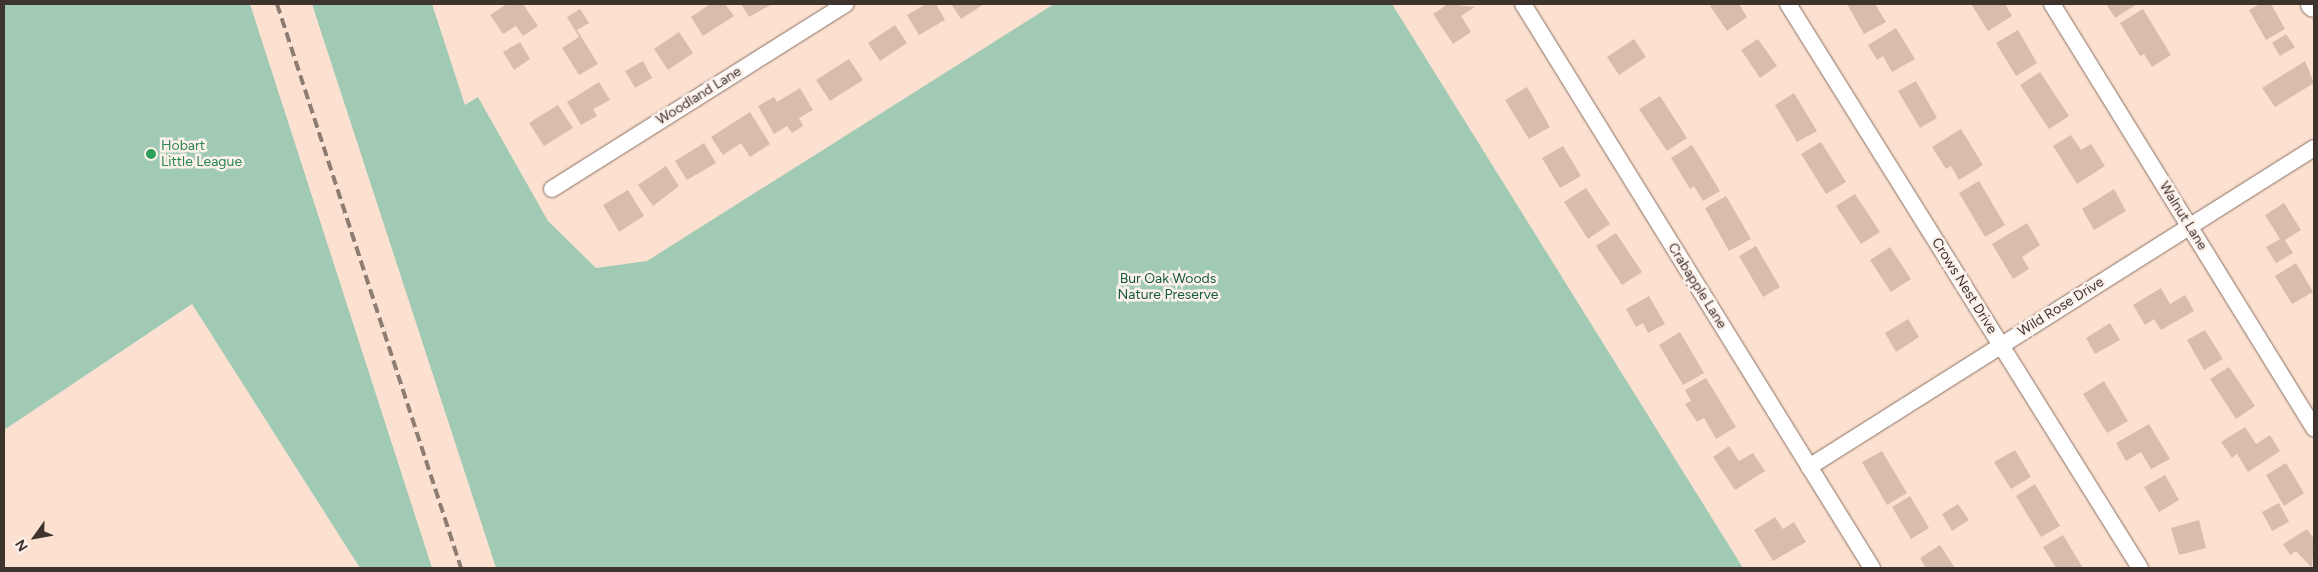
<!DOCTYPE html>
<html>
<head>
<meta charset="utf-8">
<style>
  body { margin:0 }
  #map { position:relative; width:2318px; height:572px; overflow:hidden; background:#fce1d1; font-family:Figtree,sans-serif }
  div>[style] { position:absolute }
  .green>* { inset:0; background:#a1cab4 }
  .building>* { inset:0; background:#d8bdad }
  .path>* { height:3px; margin-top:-1.5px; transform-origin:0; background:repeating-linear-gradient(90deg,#c0aa9d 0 2.5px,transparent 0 6.5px) }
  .roads { filter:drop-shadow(0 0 1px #897062) drop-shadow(0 0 1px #897062) }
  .street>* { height:16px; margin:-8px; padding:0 8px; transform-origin:8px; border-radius:8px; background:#fff }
  .secondary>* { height:24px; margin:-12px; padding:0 12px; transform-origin:12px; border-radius:12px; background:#fff }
  .rail>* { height:4px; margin-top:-2px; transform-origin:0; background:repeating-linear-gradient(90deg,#8d7c72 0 10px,transparent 0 15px) }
  .dots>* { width:14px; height:14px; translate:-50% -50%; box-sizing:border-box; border:2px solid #fdf2eb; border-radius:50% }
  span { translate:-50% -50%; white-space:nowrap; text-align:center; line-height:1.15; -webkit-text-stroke:5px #fdf2eb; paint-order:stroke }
  .street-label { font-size:14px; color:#3e332d }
  .leisure-label { font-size:14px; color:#27864d }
  .left { translate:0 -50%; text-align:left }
  .park-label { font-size:14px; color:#145a3f }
  .frame { position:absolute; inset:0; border:5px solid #3e332d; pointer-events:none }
  .north { position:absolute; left:10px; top:512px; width:50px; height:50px; -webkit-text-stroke:4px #fdf2eb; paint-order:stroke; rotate:238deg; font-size:14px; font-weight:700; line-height:20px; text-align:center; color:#3e332d }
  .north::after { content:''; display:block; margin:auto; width:18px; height:22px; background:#3e332d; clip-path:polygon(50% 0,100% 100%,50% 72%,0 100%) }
</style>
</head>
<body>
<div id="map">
  <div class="green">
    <div style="clip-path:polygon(4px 4px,250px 4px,432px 568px,360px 568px,192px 304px,4px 430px)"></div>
    <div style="clip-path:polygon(312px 4px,432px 4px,465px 105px,478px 97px,548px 221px,596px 268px,647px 261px,1054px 4px,1392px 4px,1743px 568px,496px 568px)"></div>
  </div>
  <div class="building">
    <div style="clip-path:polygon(507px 4px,523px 4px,538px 26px,523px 36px,516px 26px,503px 34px,490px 15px)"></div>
    <div style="clip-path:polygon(710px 4px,725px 4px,734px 16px,703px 36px,691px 17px)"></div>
    <div style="clip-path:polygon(741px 4px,772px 4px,749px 17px)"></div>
    <div style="clip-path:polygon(926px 4px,936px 4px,945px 20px,919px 35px,907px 15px)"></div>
    <div style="clip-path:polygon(951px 4px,984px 4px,961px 19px)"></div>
    <div style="clip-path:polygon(1448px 4px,1475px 7px,1461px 16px,1471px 32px,1453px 44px,1433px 14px)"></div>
    <div style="clip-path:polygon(1713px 4px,1739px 4px,1747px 17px,1727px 31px,1710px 6px)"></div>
    <div style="clip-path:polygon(1847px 4px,1875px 4px,1886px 22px,1864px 34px)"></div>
    <div style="clip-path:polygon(1971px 4px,2005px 4px,2012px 16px,1988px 31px)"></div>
    <div style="clip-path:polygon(2106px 4px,2137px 4px,2115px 18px)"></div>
    <div style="clip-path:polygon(2260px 4px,2271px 4px,2285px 29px,2266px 40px,2249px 10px)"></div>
    <div style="clip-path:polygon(580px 9px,589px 23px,577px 30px,598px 64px,579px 75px,562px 48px,579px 37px,567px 17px)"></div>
    <div style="clip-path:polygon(2143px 9px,2171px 55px,2152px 67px,2144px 54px,2140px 56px,2120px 23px)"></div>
    <div style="clip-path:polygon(895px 25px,907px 43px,880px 61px,868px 43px)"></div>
    <div style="clip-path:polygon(1896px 28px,1915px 59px,1892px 72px,1883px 56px,1877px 60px,1868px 45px)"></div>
    <div style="clip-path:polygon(2018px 30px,2037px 63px,2016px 76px,1996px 43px)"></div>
    <div style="clip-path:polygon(679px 32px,693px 53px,668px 70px,654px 49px)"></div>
    <div style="clip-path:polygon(2286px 34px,2295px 47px,2280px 56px,2272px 43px)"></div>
    <div style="clip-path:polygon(1634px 39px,1646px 57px,1619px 75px,1607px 57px)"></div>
    <div style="clip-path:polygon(1758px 39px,1777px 66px,1760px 78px,1741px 50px)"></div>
    <div style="clip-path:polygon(520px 42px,530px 59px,514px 70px,503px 52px)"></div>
    <div style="clip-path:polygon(849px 59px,863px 80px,830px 101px,816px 80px)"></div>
    <div style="clip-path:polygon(643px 61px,652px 78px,635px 88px,625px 71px)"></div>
    <div style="clip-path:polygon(2305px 61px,2314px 83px,2275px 107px,2262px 88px)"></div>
    <div style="clip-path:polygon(2040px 72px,2069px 116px,2049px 129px,2020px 85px)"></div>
    <div style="clip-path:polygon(1916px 81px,1937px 118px,1920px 128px,1898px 91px)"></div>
    <div style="clip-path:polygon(599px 82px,610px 100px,593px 109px,597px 116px,581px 125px,567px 102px)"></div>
    <div style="clip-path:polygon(1527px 87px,1550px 127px,1529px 139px,1505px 100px)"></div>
    <div style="clip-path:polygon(800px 88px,813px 110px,799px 118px,803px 126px,792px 133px,787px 126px,774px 134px,758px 106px,774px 97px,777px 102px)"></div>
    <div style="clip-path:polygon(1794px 93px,1817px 131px,1797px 142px,1775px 105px)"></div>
    <div style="clip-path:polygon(1660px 96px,1687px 138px,1667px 151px,1639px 109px)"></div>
    <div style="clip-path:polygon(558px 105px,573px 128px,544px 146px,529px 123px)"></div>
    <div style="clip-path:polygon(750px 112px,770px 144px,750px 157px,741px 143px,723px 155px,711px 137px)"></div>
    <div style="clip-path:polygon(1961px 129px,1983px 165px,1959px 180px,1951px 166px,1946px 169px,1932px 147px)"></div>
    <div style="clip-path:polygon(2071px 135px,2081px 150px,2091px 144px,2105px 166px,2077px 184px,2053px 146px)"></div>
    <div style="clip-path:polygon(1821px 142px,1846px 182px,1826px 194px,1801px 154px)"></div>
    <div style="clip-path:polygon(704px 143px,716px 163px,687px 180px,675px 161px)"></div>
    <div style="clip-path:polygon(1692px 145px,1720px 191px,1703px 201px,1694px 186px,1690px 189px,1671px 158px)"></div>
    <div style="clip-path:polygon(1563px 146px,1581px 176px,1560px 188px,1542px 158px)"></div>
    <div style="clip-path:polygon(666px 166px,679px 186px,653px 206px,638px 185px)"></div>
    <div style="clip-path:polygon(1979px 181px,2005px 225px,1985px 237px,1959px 193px)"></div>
    <div style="clip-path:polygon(1586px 188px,1610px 224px,1588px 239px,1564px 202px)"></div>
    <div style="clip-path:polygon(2114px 189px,2126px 211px,2094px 230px,2082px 209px)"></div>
    <div style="clip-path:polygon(628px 190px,644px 216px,619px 232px,603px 205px)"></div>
    <div style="clip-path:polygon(1855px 194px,1880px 232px,1861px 244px,1836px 206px)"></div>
    <div style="clip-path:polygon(1726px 196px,1751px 239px,1729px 251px,1705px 208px)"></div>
    <div style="clip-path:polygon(2284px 203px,2301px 230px,2285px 240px,2293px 253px,2276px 263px,2266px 247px,2280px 239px,2265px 215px)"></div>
    <div style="clip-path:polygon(2027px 223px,2040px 245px,2022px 257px,2029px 269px,2013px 279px,1992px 244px)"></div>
    <div style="clip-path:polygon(1616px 233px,1642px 272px,1622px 285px,1596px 246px)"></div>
    <div style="clip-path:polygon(1756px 246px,1780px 287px,1763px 297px,1739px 256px)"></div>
    <div style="clip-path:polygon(1890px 247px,1911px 279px,1891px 292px,1870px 260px)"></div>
    <div style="clip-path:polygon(2296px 263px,2313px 292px,2292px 304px,2275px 276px)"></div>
    <div style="clip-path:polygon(2161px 288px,2170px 304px,2185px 295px,2194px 311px,2161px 330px,2154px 319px,2145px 325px,2133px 305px)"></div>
    <div style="clip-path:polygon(1649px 296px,1665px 324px,1648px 333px,1643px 323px,1636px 327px,1626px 309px)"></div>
    <div style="clip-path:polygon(1908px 319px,1919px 337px,1896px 352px,1885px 333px)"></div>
    <div style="clip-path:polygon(2110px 323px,2120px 340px,2095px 354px,2086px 338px)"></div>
    <div style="clip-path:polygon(2205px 330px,2223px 359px,2204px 370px,2187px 340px)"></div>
    <div style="clip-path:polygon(1680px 332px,1704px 373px,1683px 385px,1659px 345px)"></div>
    <div style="clip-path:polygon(2229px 367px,2255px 406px,2236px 419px,2210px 379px)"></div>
    <div style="clip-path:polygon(1706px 378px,1736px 427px,1716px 439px,1704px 418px,1697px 422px,1685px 404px,1691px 401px,1685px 390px)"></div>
    <div style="clip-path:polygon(2104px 381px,2128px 421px,2107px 433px,2083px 394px)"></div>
    <div style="clip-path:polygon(2149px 424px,2170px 459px,2151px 469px,2141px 452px,2126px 461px,2116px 443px)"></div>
    <div style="clip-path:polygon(2245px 427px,2256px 444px,2270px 435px,2280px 451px,2248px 472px,2237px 454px,2232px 458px,2221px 442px)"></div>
    <div style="clip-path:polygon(1729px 446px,1739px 461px,1753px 453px,1765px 471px,1735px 490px,1713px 457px)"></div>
    <div style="clip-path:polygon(2015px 450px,2031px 477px,2011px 489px,1994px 462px)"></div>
    <div style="clip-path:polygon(1882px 451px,1907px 493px,1887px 505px,1862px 462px)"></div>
    <div style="clip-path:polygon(2286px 463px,2304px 493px,2284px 506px,2266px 475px)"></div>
    <div style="clip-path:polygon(2165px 475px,2179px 500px,2159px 512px,2144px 487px)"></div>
    <div style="clip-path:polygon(2035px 484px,2060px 526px,2041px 537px,2016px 496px)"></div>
    <div style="clip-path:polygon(1910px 496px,1929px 528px,1911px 539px,1892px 507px)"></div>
    <div style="clip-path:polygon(2279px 503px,2289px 522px,2272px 531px,2262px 512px)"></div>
    <div style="clip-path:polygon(1958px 504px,1969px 520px,1952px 531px,1942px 514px)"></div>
    <div style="clip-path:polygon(1775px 517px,1783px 529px,1794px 522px,1806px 542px,1773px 561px,1754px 530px)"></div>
    <div style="clip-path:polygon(2199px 520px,2206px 548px,2179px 555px,2171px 528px)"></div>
    <div style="clip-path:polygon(2307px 529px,2314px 539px,2312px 568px,2296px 551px,2290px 555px,2283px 544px)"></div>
    <div style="clip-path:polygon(2063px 535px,2083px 568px,2056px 568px,2043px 547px)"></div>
    <div style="clip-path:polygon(1940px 545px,1955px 568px,1926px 568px,1920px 558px)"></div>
  </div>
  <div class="path">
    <div style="left:1137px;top:568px;width:9px"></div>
  </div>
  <div class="roads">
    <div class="street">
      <div style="left:1523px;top:4px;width:663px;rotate:58.25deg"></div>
      <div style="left:1788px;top:4px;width:665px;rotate:58.03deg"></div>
      <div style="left:2052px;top:4px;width:499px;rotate:58.3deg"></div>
      <div style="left:552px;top:189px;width:347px;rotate:-32.2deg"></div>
      <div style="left:1809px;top:467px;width:597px;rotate:-32.28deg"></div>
    </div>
    <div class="secondary">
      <div style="left:2313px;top:4px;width:1px;rotate:45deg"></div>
    </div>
  </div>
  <div class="rail">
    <div style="left:277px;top:4px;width:593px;rotate:71.93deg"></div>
  </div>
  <div class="dots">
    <div style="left:151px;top:154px;background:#2e9e5b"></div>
  </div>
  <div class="street-label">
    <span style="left:699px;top:96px;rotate:-32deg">Woodland Lane</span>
    <span style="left:2183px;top:216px;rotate:58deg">Walnut Lane</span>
    <span style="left:1697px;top:286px;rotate:58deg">Crabapple Lane</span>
    <span style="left:1964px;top:286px;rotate:58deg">Crows Nest Drive</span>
    <span style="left:2061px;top:307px;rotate:-32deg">Wild Rose Drive</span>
  </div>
  <div class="leisure-label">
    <span class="left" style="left:161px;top:154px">Hobart<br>Little League</span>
  </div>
  <div class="park-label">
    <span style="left:1168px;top:287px">Bur Oak Woods<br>Nature Preserve</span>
  </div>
  <div class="frame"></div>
  <div class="north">N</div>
</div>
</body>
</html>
